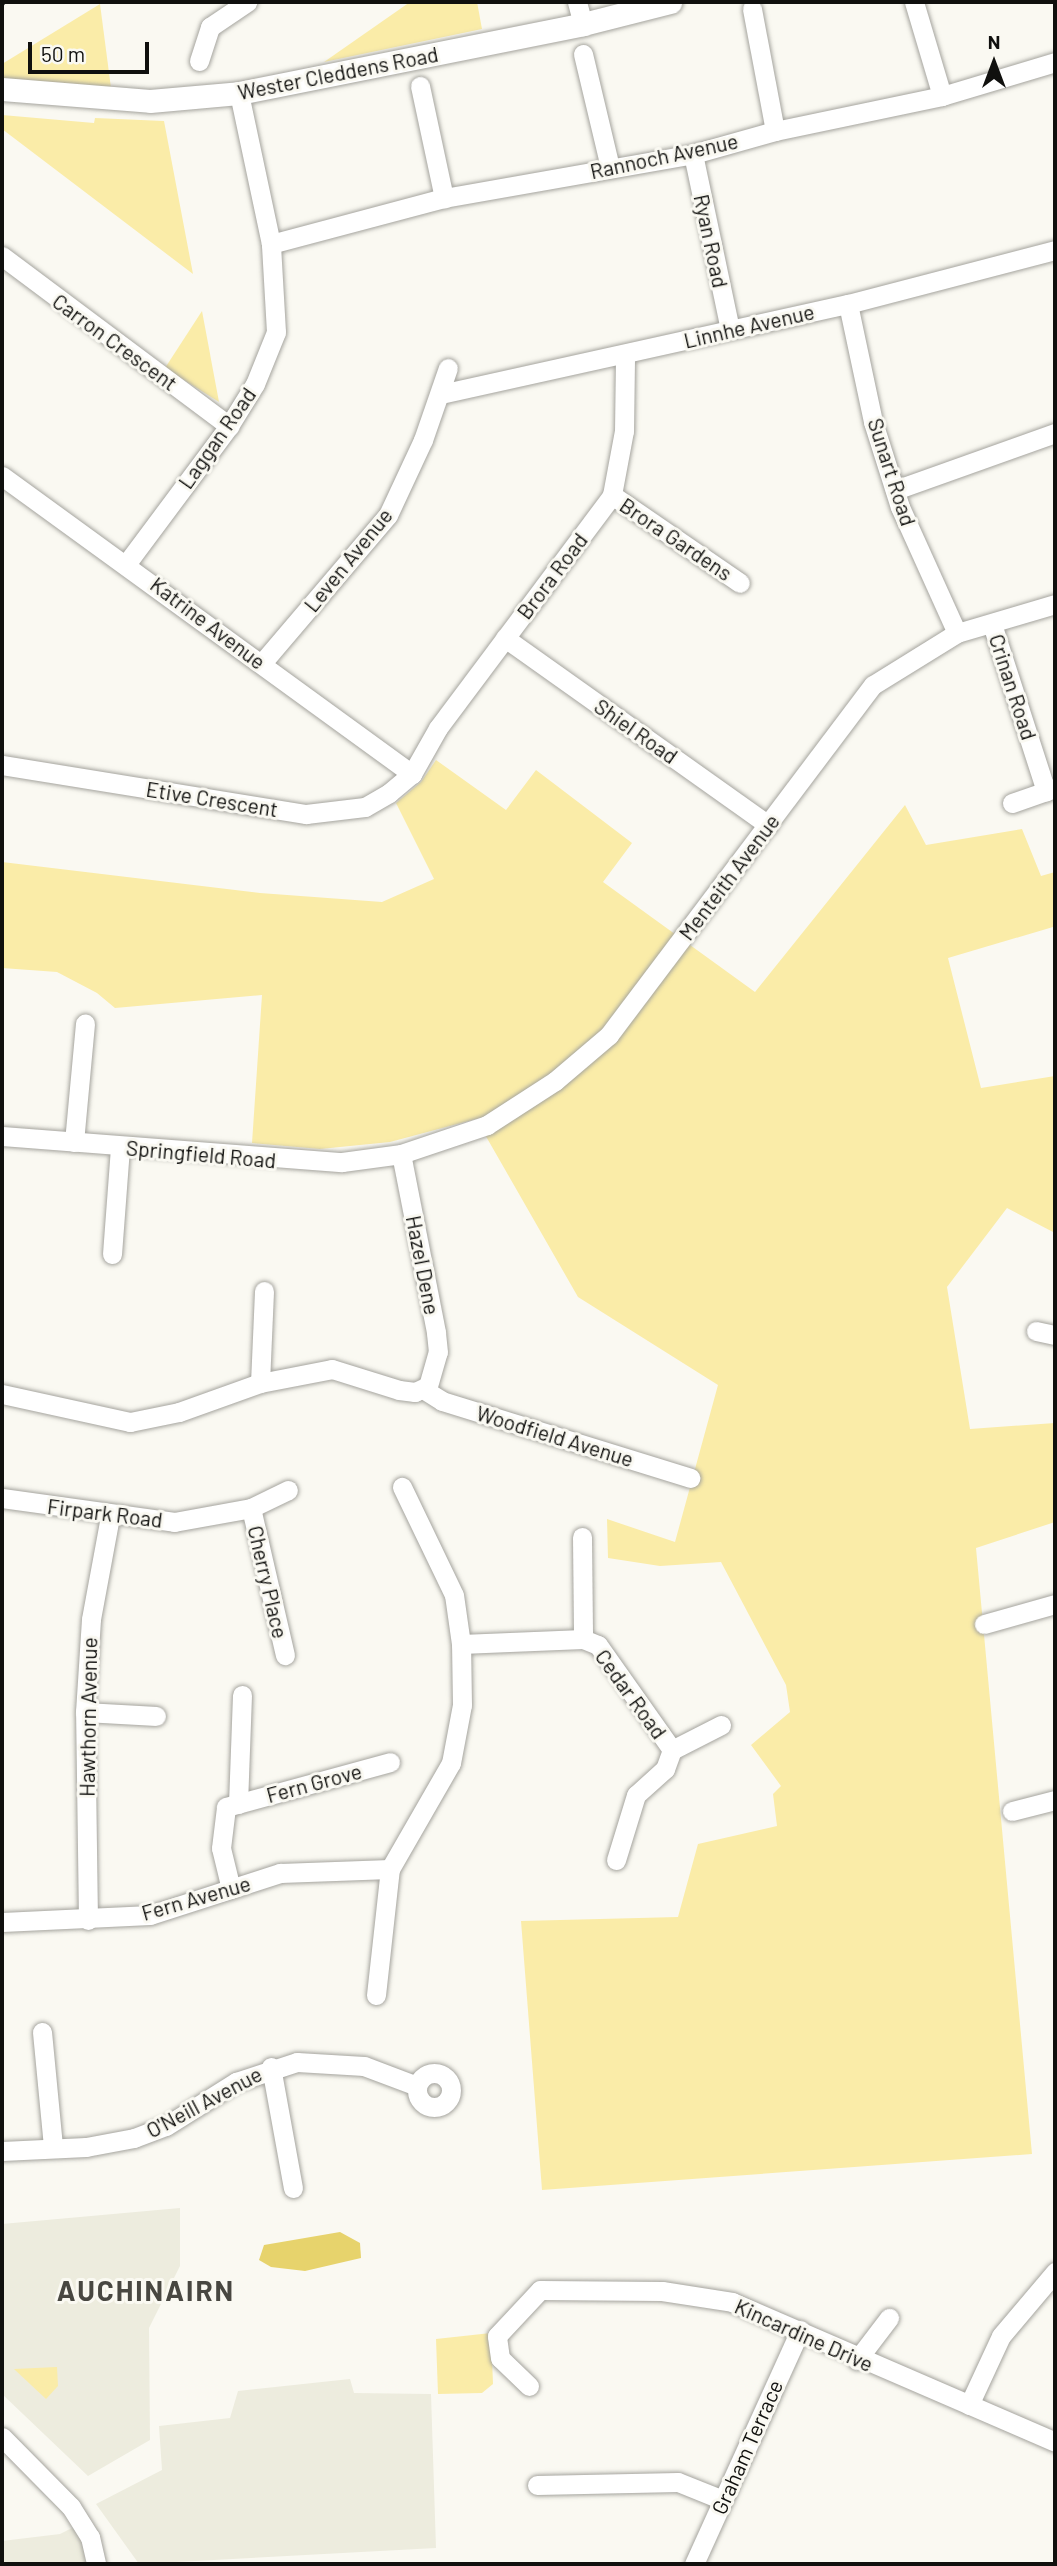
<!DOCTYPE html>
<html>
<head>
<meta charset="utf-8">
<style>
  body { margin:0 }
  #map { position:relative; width:1057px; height:2566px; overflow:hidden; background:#faf9f2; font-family:Barlow,sans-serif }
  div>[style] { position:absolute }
  .built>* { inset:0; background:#edecde }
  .green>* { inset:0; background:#faeca8 }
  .water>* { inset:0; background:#e7d36c }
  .roads { filter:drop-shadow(0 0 2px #a5a49e) drop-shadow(0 0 2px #a5a49e) }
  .minor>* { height:19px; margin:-9.5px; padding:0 9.5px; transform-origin:9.5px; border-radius:9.5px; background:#fff }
  .minor>.ring { margin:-9.5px; padding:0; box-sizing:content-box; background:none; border:19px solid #fff; border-radius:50% }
  .tertiary>* { height:23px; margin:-11.5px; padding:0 11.5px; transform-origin:11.5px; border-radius:11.5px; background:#fff }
  .rail>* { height:5px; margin-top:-2.5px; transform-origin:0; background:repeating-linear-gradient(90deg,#434340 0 3.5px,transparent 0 10.5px) }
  span { translate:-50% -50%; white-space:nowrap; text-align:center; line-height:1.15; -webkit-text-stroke:6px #faf9f2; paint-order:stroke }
  .street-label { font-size:21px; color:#10100e }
  .district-label { font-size:28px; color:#484741; font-weight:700; letter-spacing:2px }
  .frame { position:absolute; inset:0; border:4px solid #10100e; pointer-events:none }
  .north { position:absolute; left:959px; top:28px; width:70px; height:70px; -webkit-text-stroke:5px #faf9f2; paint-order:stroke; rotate:0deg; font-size:19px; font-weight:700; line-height:28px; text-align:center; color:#10100e }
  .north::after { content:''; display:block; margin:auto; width:24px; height:32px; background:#10100e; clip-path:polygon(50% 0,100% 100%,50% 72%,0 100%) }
  .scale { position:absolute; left:28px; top:42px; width:121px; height:32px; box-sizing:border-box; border:4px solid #10100e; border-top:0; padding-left:9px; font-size:21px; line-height:24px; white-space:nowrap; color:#10100e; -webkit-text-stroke:5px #faf9f2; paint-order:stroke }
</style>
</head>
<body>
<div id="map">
  <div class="built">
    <div style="clip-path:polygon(180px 2208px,180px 2266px,149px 2328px,150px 2440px,88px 2476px,2px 2394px,2px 2224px)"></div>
    <div style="clip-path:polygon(350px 2379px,354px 2393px,431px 2394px,436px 2548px,139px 2564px,96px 2504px,162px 2470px,159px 2426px,230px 2418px,238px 2391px)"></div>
    <div style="clip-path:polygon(80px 2524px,86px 2564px,2px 2564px,2px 2541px,60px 2534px)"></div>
  </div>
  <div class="green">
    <div style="clip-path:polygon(410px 2px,477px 2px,482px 29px,324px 62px)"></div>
    <div style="clip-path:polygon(100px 4px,111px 88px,2px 79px,2px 64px)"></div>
    <div style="clip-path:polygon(2px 115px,94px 123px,95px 118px,164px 121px,193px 274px,2px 129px)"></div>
    <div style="clip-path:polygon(202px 311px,219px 402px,165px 368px)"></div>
    <div style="clip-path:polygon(436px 760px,506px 810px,536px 770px,632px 843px,603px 882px,755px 992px,905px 805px,926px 845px,1022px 829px,1041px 876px,1055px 872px,1055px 931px,1053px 927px,948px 958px,981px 1088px,1055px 1076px,1055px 1233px,1007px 1208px,947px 1287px,970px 1429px,1055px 1423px,1055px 1522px,976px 1548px,1032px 2154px,542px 2190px,521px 1921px,678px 1917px,698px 1844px,777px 1826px,773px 1794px,781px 1786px,751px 1745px,790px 1712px,786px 1685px,721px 1562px,660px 1566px,608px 1558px,607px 1519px,675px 1542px,718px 1385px,578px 1297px,476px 1119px,390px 1142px,320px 1149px,252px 1143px,262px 995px,115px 1008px,97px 993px,57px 972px,2px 968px,2px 862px,260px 893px,382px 902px,434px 879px,396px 803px,421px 782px)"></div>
    <div style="clip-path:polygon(491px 2333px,493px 2384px,482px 2393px,438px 2394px,436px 2339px)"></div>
    <div style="clip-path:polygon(57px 2367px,58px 2386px,46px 2399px,14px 2369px)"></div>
  </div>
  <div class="water">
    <div style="clip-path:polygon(340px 2232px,360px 2243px,361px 2258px,305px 2271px,271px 2267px,259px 2260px,264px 2245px)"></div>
  </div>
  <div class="roads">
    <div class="minor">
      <div style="left:577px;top:2px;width:23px;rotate:75deg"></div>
      <div style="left:914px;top:2px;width:98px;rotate:73.4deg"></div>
      <div style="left:752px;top:9px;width:124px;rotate:79.3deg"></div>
      <div style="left:583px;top:54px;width:116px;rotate:76.6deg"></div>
      <div style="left:199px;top:61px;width:36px;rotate:-72deg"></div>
      <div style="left:210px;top:27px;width:45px;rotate:-34deg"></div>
      <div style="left:420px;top:86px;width:115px;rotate:77.9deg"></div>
      <div style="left:693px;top:154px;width:179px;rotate:78.1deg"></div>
      <div style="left:271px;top:244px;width:179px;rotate:-14.9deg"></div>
      <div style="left:444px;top:198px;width:253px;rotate:-10deg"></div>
      <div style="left:693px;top:154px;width:85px;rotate:-15.7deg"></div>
      <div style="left:775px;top:131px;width:171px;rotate:-11.8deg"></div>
      <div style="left:942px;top:96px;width:118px;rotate:-16.7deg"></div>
      <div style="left:2px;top:256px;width:284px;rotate:36.8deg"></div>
      <div style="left:848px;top:304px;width:121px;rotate:78deg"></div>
      <div style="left:873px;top:422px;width:89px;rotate:72.4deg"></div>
      <div style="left:900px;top:507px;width:138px;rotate:65.7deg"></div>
      <div style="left:441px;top:394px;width:417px;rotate:-12.5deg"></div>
      <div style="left:848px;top:304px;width:214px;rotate:-14.6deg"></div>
      <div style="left:2px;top:476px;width:507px;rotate:36.01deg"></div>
      <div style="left:895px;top:490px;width:170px;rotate:-19.6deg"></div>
      <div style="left:612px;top:495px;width:155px;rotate:34.5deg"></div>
      <div style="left:127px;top:563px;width:171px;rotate:-53.3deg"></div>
      <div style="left:229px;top:426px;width:49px;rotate:-58.2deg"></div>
      <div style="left:255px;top:384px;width:56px;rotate:-68deg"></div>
      <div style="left:276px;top:332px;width:88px;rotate:-93.3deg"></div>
      <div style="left:271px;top:244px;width:154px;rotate:-102deg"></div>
      <div style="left:992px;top:624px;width:176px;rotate:72.1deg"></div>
      <div style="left:505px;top:638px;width:323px;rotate:35.4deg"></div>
      <div style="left:262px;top:663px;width:194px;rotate:-49.6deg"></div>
      <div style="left:388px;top:515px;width:83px;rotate:-65deg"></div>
      <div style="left:423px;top:440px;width:76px;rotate:-70.9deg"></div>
      <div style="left:2px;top:765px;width:308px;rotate:9.2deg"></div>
      <div style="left:306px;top:814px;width:59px;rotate:-6.8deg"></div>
      <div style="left:365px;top:807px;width:28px;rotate:-30deg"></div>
      <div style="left:389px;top:793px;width:30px;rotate:-40deg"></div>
      <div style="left:412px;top:774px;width:53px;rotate:-60.5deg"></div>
      <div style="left:438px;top:728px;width:291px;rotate:-53.2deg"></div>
      <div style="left:612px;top:495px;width:65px;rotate:-79.4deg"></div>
      <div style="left:624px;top:431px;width:76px;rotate:-89.2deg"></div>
      <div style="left:1012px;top:803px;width:46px;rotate:-19.2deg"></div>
      <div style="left:2px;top:1136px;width:341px;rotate:4.4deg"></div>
      <div style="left:342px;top:1162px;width:60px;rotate:-7.7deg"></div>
      <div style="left:401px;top:1154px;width:91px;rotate:-18.6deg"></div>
      <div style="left:487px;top:1125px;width:81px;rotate:-32.9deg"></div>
      <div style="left:555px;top:1081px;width:71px;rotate:-40.4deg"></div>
      <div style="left:609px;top:1035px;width:438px;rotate:-53deg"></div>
      <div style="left:873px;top:685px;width:99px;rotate:-31.8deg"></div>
      <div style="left:957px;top:633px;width:102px;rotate:-16.5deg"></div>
      <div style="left:74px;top:1142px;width:119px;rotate:-84.7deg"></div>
      <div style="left:112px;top:1254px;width:106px;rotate:-85.7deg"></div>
      <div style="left:1036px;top:1331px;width:19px;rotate:12deg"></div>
      <div style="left:260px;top:1383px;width:92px;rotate:-87.5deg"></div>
      <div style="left:423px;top:1389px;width:22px;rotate:32deg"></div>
      <div style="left:442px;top:1401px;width:260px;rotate:17.2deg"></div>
      <div style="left:2px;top:1394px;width:131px;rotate:12.3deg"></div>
      <div style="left:130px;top:1422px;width:50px;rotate:-11.5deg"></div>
      <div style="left:179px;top:1412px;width:86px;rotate:-19.7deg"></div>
      <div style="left:260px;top:1383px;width:73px;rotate:-11deg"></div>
      <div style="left:332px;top:1369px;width:70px;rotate:17.4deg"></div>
      <div style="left:399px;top:1390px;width:16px;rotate:7deg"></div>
      <div style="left:415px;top:1392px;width:14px;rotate:-25deg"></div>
      <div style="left:428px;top:1386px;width:35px;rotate:-74deg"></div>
      <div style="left:438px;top:1352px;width:20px;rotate:-96deg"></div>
      <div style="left:436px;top:1332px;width:181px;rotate:-101.1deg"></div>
      <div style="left:2px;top:1498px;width:174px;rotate:7.9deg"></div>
      <div style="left:174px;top:1522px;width:78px;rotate:-10.3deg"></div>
      <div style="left:251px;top:1508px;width:41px;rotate:-25.9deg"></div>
      <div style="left:251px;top:1508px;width:151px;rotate:77deg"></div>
      <div style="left:582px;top:1537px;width:102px;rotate:89.4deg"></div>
      <div style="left:984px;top:1624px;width:74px;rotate:-15.7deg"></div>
      <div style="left:461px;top:1644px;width:122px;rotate:-2.3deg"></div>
      <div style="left:583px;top:1639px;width:16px;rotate:22deg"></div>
      <div style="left:598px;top:1645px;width:128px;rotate:54.8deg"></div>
      <div style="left:85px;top:1712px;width:71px;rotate:3.2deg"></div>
      <div style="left:238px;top:1804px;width:109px;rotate:-87.9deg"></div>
      <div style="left:1012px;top:1811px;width:44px;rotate:-14.3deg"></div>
      <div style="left:616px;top:1860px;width:68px;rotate:-72.9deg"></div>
      <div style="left:636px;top:1795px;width:39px;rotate:-42deg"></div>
      <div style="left:665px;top:1769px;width:20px;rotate:-70deg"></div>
      <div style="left:672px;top:1750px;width:55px;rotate:-27deg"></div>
      <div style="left:231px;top:1889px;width:42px;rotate:-103.7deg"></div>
      <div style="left:221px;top:1848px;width:41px;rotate:-83deg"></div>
      <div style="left:226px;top:1807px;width:170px;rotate:-15.3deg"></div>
      <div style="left:88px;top:1920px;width:208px;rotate:-90.8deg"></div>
      <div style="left:85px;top:1712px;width:93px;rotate:-86.3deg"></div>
      <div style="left:91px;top:1619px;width:105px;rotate:-79.5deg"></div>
      <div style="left:2px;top:1922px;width:148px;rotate:-2.7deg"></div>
      <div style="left:150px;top:1915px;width:137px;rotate:-17.9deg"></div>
      <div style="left:280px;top:1873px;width:110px;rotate:-2.1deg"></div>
      <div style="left:376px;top:1995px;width:127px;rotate:-83.7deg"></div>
      <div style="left:390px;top:1869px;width:122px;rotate:-60.1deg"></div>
      <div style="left:451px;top:1763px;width:59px;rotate:-79.3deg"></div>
      <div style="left:462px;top:1705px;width:61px;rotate:-90.9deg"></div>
      <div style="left:461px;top:1644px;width:49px;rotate:-98.1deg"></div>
      <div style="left:454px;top:1595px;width:120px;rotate:-115.7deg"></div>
      <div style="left:42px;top:2032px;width:116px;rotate:84.5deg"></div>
      <div style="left:271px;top:2067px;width:123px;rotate:79.7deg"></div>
      <div class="ring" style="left:417px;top:2073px;width:15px;height:15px"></div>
      <div style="left:2px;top:2151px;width:84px;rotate:-2.7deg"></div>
      <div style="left:86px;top:2147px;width:49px;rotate:-10.6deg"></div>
      <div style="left:134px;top:2138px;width:34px;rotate:-21deg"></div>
      <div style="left:166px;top:2126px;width:83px;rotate:-32.2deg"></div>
      <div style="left:236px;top:2082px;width:64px;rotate:-18.2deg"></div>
      <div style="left:297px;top:2062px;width:67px;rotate:3.4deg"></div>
      <div style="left:364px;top:2066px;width:57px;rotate:20.7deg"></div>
      <div style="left:857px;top:2360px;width:53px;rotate:-52.7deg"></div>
      <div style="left:529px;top:2386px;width:40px;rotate:-136deg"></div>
      <div style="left:500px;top:2358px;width:22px;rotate:-98deg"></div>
      <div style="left:497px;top:2336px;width:63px;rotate:-46.9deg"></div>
      <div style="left:540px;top:2290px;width:122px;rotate:0.5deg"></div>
      <div style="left:662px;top:2291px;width:71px;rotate:8.9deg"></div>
      <div style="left:732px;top:2302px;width:352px;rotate:23.4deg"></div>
      <div style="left:969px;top:2405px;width:76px;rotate:-65.1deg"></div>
      <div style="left:1001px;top:2336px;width:84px;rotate:-49.8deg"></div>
      <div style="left:2px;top:2437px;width:98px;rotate:45.4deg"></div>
      <div style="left:71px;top:2507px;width:36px;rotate:58deg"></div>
      <div style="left:90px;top:2537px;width:28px;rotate:77deg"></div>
      <div style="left:537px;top:2485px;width:141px;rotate:-1.2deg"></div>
      <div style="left:678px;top:2482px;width:48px;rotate:21.8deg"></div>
      <div style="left:694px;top:2564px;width:257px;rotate:-65.6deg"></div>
    </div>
    <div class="tertiary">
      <div style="left:2px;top:89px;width:148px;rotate:4.6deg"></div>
      <div style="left:150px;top:101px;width:89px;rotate:-5.1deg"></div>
      <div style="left:239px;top:93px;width:351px;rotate:-11.3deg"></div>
      <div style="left:583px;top:24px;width:90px;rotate:-14.2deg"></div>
    </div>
  </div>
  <div class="rail">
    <div style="left:2px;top:3px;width:2px;rotate:-27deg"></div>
  </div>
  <div class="street-label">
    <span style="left:338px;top:73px;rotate:-11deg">Wester Cleddens Road</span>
    <span style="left:664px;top:156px;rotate:-12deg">Rannoch Avenue</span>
    <span style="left:711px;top:241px;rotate:78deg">Ryan Road</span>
    <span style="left:749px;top:326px;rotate:-13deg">Linnhe Avenue</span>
    <span style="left:115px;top:342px;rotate:36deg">Carron Crescent</span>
    <span style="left:217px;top:438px;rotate:-55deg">Laggan Road</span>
    <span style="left:892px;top:472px;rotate:72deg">Sunart Road</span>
    <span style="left:676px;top:539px;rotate:34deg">Brora Gardens</span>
    <span style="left:348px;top:560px;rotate:-51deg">Leven Avenue</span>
    <span style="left:552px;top:576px;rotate:-53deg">Brora Road</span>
    <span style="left:208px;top:623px;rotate:37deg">Katrine Avenue</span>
    <span style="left:1013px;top:687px;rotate:72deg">Crinan Road</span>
    <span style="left:636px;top:731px;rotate:35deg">Shiel Road</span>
    <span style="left:212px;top:799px;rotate:9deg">Etive Crescent</span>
    <span style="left:729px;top:877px;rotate:-53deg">Menteith Avenue</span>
    <span style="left:201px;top:1154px;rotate:5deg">Springfield Road</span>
    <span style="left:423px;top:1265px;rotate:79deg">Hazel Dene</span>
    <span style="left:555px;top:1436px;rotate:17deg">Woodfield Avenue</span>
    <span style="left:105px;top:1513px;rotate:7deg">Firpark Road</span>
    <span style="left:268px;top:1582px;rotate:77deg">Cherry Place</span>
    <span style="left:631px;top:1694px;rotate:54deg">Cedar Road</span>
    <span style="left:88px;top:1717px;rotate:-89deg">Hawthorn Avenue</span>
    <span style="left:314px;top:1783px;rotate:-15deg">Fern Grove</span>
    <span style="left:196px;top:1898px;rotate:-16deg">Fern Avenue</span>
    <span style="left:204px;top:2102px;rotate:-28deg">O'Neill Avenue</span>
    <span style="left:804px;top:2335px;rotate:24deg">Kincardine Drive</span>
    <span style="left:747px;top:2447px;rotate:-66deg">Graham Terrace</span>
  </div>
  <div class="district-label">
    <span style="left:146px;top:2290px">AUCHINAIRN</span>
  </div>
  <div class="frame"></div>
  <div class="north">N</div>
  <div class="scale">50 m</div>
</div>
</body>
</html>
